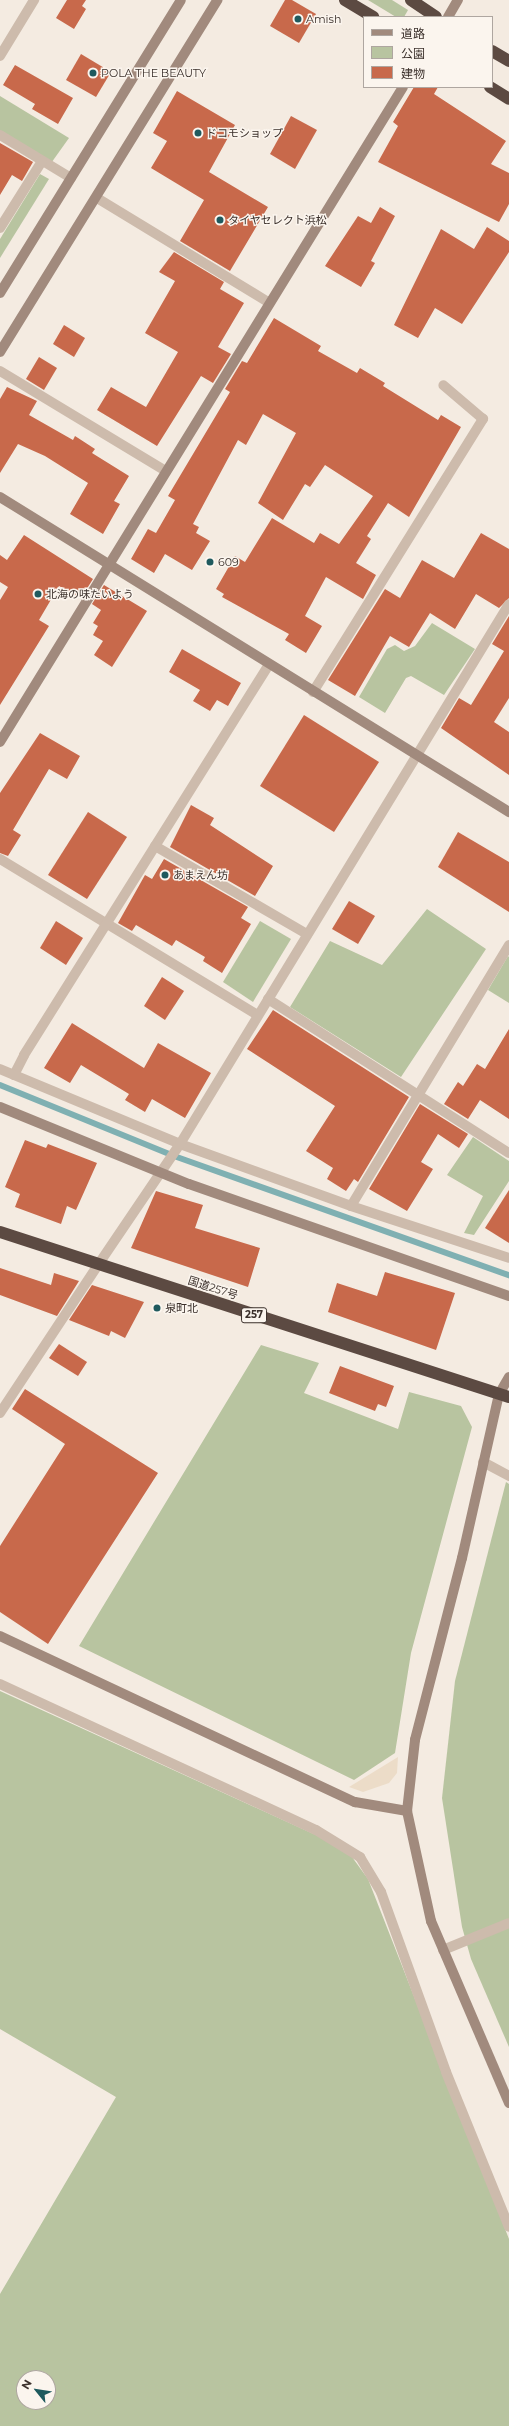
<!DOCTYPE html>
<html>
<head>
<meta charset="utf-8">
<style>
  body { margin:0 }
  #map { position:relative; width:509px; height:2426px; overflow:hidden; background:#f4ebe1; font-family:Montserrat,"Noto Sans JP",sans-serif }
  div>[style] { position:absolute }
  .green>* { inset:0; background:#b8c4a0 }
  .plaza>* { inset:0; background:#ecdcc8 }
  .stream>* { height:6px; margin:-3px; padding:0 3px; transform-origin:3px; border-radius:3px; background:#7fb0b2 }
  .building>* { inset:0; background:#c8694b }
  .lane>* { height:10px; margin:-5px; padding:0 5px; transform-origin:5px; border-radius:5px; background:#cdbbac }
  .street>* { height:10px; margin:-5px; padding:0 5px; transform-origin:5px; border-radius:5px; background:#cdbbac }
  .secondary>* { height:10px; margin:-5px; padding:0 5px; transform-origin:5px; border-radius:5px; background:#a18a7d }
  .highway>* { height:12px; margin:-6px; padding:0 6px; transform-origin:6px; border-radius:6px; background:#5c4a42 }
  .dots>* { width:11px; height:11px; translate:-50% -50%; box-sizing:border-box; border:2px solid #fbf5ee; border-radius:50% }
  span { translate:-50% -50%; white-space:nowrap; text-align:center; line-height:1.15; -webkit-text-stroke:3px #fbf5ee; paint-order:stroke }
  .shield-label span { padding:1px 3px; background:#fbf5ee; border:1px solid; border-radius:3px; -webkit-text-stroke-width:0 }
  .shield-label { font-size:10px; color:#3b302b; font-weight:700 }
  .poi-label { font-size:11px; color:#3b302b }
  .left { translate:0 -50%; text-align:left }
  .street-label { font-size:11px; color:#3b302b }
  .legend { position:absolute; left:363px; top:16px; width:130px; height:72px; box-sizing:border-box; background:#fbf5ee; border:1px solid #aea6a0; margin:0; padding:5px 7px; list-style:none; font-size:12px; color:#3b302b }
  .legend li { display:flex; align-items:center; gap:8px; height:20px }
  .legend b { width:20px; border:1px solid #aea6a0 }
  .north { position:absolute; left:16px; top:2370px; width:40px; height:40px; box-sizing:border-box; background:#fbf5ee; border:1px solid #aea6a0; border-radius:50%; rotate:300deg; font-size:11px; font-weight:700; line-height:16px; text-align:center; color:#3b302b }
  .north::after { content:''; display:block; margin:auto; width:14px; height:18px; background:#1f5a5e; clip-path:polygon(50% 0,100% 100%,50% 72%,0 100%) }
</style>
</head>
<body>
<div id="map">
  <div class="green">
    <div style="clip-path:polygon(368px 0,392px 0,408px 10px,404px 17px,396px 17px)"></div>
    <div style="clip-path:polygon(0 96px,69px 138px,49px 166px,0 136px)"></div>
    <div style="clip-path:polygon(40px 174px,49px 179px,0 258px,0 239px)"></div>
    <div style="clip-path:polygon(432px 623px,475px 649px,444px 695px,411px 676px,406px 678px,385px 713px,359px 697px,387px 649px,395px 645px,404px 651px,415px 646px)"></div>
    <div style="clip-path:polygon(427px 909px,486px 949px,401px 1077px,290px 1007px,330px 941px,382px 965px)"></div>
    <div style="clip-path:polygon(260px 921px,291px 939px,253px 1002px,223px 982px)"></div>
    <div style="clip-path:polygon(508px 956px,509px 957px,509px 1003px,488px 990px)"></div>
    <div style="clip-path:polygon(473px 1137px,509px 1161px,509px 1181px,474px 1235px,464px 1233px,483px 1196px,447px 1175px)"></div>
    <div style="clip-path:polygon(261px 1345px,319px 1363px,304px 1393px,398px 1429px,409px 1392px,461px 1406px,472px 1427px,411px 1653px,395px 1753px,354px 1780px,79px 1646px)"></div>
    <div style="clip-path:polygon(506px 1482px,509px 1484px,509px 2047px,471px 1959px,462px 1927px,442px 1798px,455px 1681px)"></div>
    <div style="clip-path:polygon(evenodd,0 1691px,329px 1841px,352px 1857px,368px 1879px,509px 2239px,509px 2426px,0 2426px,0 2294px,116px 2097px,0 2029px,0 1691px,24px 2378px,48px 2378px,48px 2402px,24px 2402px,24px 2378px)"></div>
  </div>
  <div class="plaza">
    <div style="clip-path:polygon(398px 1757px,397px 1773px,389px 1783px,363px 1792px,349px 1787px)"></div>
  </div>
  <div class="stream">
    <div style="left:0;top:1085px;width:188px;rotate:22.2deg"></div>
    <div style="left:174px;top:1156px;width:356px;rotate:19.6deg"></div>
  </div>
  <div class="building">
    <div style="clip-path:polygon(67px 0,86px 0,82px 6px,86px 9px,74px 29px,56px 18px)"></div>
    <div style="clip-path:polygon(285px 0,292px 0,316px 14px,299px 43px,270px 26px)"></div>
    <div style="clip-path:polygon(81px 54px,111px 72px,96px 97px,66px 80px)"></div>
    <div style="clip-path:polygon(15px 65px,73px 98px,58px 124px,32px 109px,35px 104px,3px 85px)"></div>
    <div style="clip-path:polygon(414px 87px,438px 87px,434px 94px,506px 141px,491px 164px,509px 173px,509px 204px,499px 222px,378px 162px,398px 126px,393px 122px)"></div>
    <div style="clip-path:polygon(177px 91px,235px 125px,209px 172px,268px 207px,230px 271px,180px 241px,204px 200px,151px 168px,167px 141px,153px 133px)"></div>
    <div style="clip-path:polygon(291px 116px,317px 130px,295px 169px,270px 154px)"></div>
    <div style="clip-path:polygon(0 143px,33px 162px,22px 181px,12px 175px,0 195px)"></div>
    <div style="clip-path:polygon(380px 207px,395px 216px,371px 261px,375px 263px,361px 287px,325px 266px,358px 216px,371px 223px)"></div>
    <div style="clip-path:polygon(487px 227px,509px 241px,509px 252px,462px 324px,435px 308px,418px 338px,394px 325px,441px 229px,474px 249px)"></div>
    <div style="clip-path:polygon(174px 252px,224px 282px,220px 289px,244px 303px,218px 347px,231px 354px,213px 383px,201px 376px,157px 446px,97px 410px,111px 387px,146px 407px,178px 352px,145px 333px,175px 281px,159px 272px)"></div>
    <div style="clip-path:polygon(274px 318px,321px 346px,318px 351px,357px 373px,360px 368px,385px 383px,383px 386px,438px 420px,441px 415px,461px 427px,409px 517px,388px 503px,367px 536px,371px 539px,356px 563px,376px 575px,363px 599px,326px 577px,305px 616px,322px 626px,306px 653px,285px 640px,289px 634px,222px 597px,224px 594px,216px 589px,235px 556px,245px 562px,272px 518px,314px 543px,320px 533px,339px 544px,373px 496px,325px 465px,310px 487px,305px 484px,283px 520px,258px 503px,296px 433px,263px 414px,246px 445px,238px 440px,193px 524px,199px 527px,196px 533px,210px 541px,192px 570px,165px 554px,154px 573px,131px 559px,148px 529px,156px 533px,175px 500px,168px 496px,230px 392px,225px 389px,242px 361px,247px 363px)"></div>
    <div style="clip-path:polygon(64px 325px,85px 338px,74px 357px,53px 344px)"></div>
    <div style="clip-path:polygon(39px 357px,57px 368px,44px 390px,26px 379px)"></div>
    <div style="clip-path:polygon(7px 387px,37px 401px,29px 415px,73px 440px,75px 436px,95px 449px,92px 453px,129px 476px,114px 501px,120px 504px,103px 534px,70px 514px,88px 483px,45px 456px,18px 444px,0 473px,0 399px)"></div>
    <div style="clip-path:polygon(481px 533px,509px 549px,509px 598px,499px 608px,476px 594px,455px 629px,430px 613px,409px 647px,390px 636px,355px 696px,328px 680px,385px 589px,400px 598px,422px 560px,454px 578px)"></div>
    <div style="clip-path:polygon(24px 535px,93px 579px,81px 598px,59px 586px,39px 620px,49px 626px,0 705px,0 600px,8px 587px,0 582px,0 555px,7px 560px)"></div>
    <div style="clip-path:polygon(104px 585px,147px 611px,112px 667px,94px 655px,103px 641px,93px 635px,98px 626px,93px 623px,101px 610px,92px 604px)"></div>
    <div style="clip-path:polygon(509px 616px,509px 698px,494px 722px,509px 732px,509px 775px,441px 728px,459px 698px,471px 705px,504px 651px,492px 644px)"></div>
    <div style="clip-path:polygon(182px 649px,241px 683px,228px 706px,217px 700px,210px 711px,193px 701px,200px 690px,169px 672px)"></div>
    <div style="clip-path:polygon(304px 715px,379px 762px,334px 832px,260px 786px)"></div>
    <div style="clip-path:polygon(40px 733px,80px 756px,67px 779px,49px 769px,13px 830px,21px 835px,8px 856px,0 853px,0 793px)"></div>
    <div style="clip-path:polygon(191px 805px,214px 818px,210px 825px,273px 866px,255px 896px,170px 847px)"></div>
    <div style="clip-path:polygon(88px 812px,127px 837px,87px 899px,48px 875px)"></div>
    <div style="clip-path:polygon(458px 832px,509px 862px,509px 912px,438px 867px)"></div>
    <div style="clip-path:polygon(164px 859px,248px 907px,241px 918px,251px 924px,222px 973px,203px 961px,205px 957px,176px 940px,172px 946px,136px 925px,132px 931px,118px 923px,145px 875px,152px 879px)"></div>
    <div style="clip-path:polygon(349px 901px,375px 916px,358px 944px,332px 929px)"></div>
    <div style="clip-path:polygon(56px 921px,83px 938px,66px 965px,40px 948px)"></div>
    <div style="clip-path:polygon(162px 977px,184px 991px,165px 1020px,144px 1006px)"></div>
    <div style="clip-path:polygon(273px 1010px,409px 1097px,358px 1182px,354px 1179px,346px 1191px,327px 1179px,333px 1168px,306px 1151px,335px 1106px,247px 1049px)"></div>
    <div style="clip-path:polygon(72px 1023px,144px 1068px,158px 1043px,211px 1073px,185px 1118px,152px 1099px,145px 1112px,125px 1100px,129px 1094px,81px 1065px,70px 1083px,44px 1068px)"></div>
    <div style="clip-path:polygon(509px 1029px,509px 1119px,480px 1100px,468px 1119px,444px 1104px,458px 1082px,463px 1086px,477px 1064px,485px 1069px)"></div>
    <div style="clip-path:polygon(420px 1104px,468px 1134px,459px 1148px,438px 1134px,421px 1162px,433px 1169px,407px 1211px,369px 1189px)"></div>
    <div style="clip-path:polygon(25px 1140px,46px 1148px,48px 1144px,97px 1163px,76px 1210px,67px 1206px,61px 1224px,15px 1207px,20px 1194px,5px 1187px)"></div>
    <div style="clip-path:polygon(509px 1190px,509px 1243px,485px 1228px)"></div>
    <div style="clip-path:polygon(156px 1191px,203px 1205px,195px 1228px,260px 1248px,248px 1287px,131px 1248px)"></div>
    <div style="clip-path:polygon(0 1268px,51px 1285px,54px 1273px,79px 1281px,57px 1316px,0 1295px)"></div>
    <div style="clip-path:polygon(385px 1272px,455px 1293px,436px 1350px,328px 1312px,337px 1283px,377px 1296px)"></div>
    <div style="clip-path:polygon(92px 1285px,144px 1302px,125px 1338px,111px 1331px,109px 1336px,69px 1320px)"></div>
    <div style="clip-path:polygon(59px 1344px,87px 1362px,78px 1376px,49px 1358px)"></div>
    <div style="clip-path:polygon(340px 1366px,394px 1386px,386px 1407px,378px 1404px,375px 1411px,329px 1393px)"></div>
    <div style="clip-path:polygon(25px 1389px,158px 1473px,48px 1644px,0 1612px,0 1546px,65px 1444px,12px 1409px)"></div>
  </div>
  <div class="lane">
    <div style="left:0;top:135px;width:83px;rotate:31.2deg"></div>
    <div style="left:155px;top:846px;width:176px;rotate:30.1deg"></div>
    <div style="left:0;top:859px;width:301px;rotate:31.2deg"></div>
    <div style="left:268px;top:999px;width:286px;rotate:32.6deg"></div>
    <div style="left:14px;top:1075px;width:22px;rotate:-63deg"></div>
    <div style="left:24px;top:1055px;width:461px;rotate:-57.9deg"></div>
    <div style="left:351px;top:1206px;width:305px;rotate:-58.8deg"></div>
    <div style="left:0;top:1413px;width:178px;rotate:-56.5deg"></div>
    <div style="left:483px;top:1462px;width:30px;rotate:28deg"></div>
    <div style="left:0;top:1684px;width:348px;rotate:24.8deg"></div>
    <div style="left:316px;top:1830px;width:52px;rotate:31.5deg"></div>
    <div style="left:360px;top:1857px;width:41px;rotate:59deg"></div>
    <div style="left:381px;top:1892px;width:191px;rotate:70.1deg"></div>
    <div style="left:446px;top:2072px;width:167px;rotate:67.9deg"></div>
    <div style="left:443px;top:1950px;width:71px;rotate:-22.2deg"></div>
  </div>
  <div class="street">
    <div style="left:0;top:56px;width:66px;rotate:-58.7deg"></div>
    <div style="left:97px;top:198px;width:202px;rotate:31.3deg"></div>
    <div style="left:0;top:228px;width:79px;rotate:-57.9deg"></div>
    <div style="left:0;top:371px;width:194px;rotate:31.1deg"></div>
    <div style="left:313px;top:692px;width:322px;rotate:-58.1deg"></div>
    <div style="left:483px;top:419px;width:52px;rotate:-139.6deg"></div>
    <div style="left:0;top:1069px;width:195px;rotate:22.6deg"></div>
    <div style="left:180px;top:1144px;width:182px;rotate:19.9deg"></div>
    <div style="left:351px;top:1206px;width:166px;rotate:18.2deg"></div>
    <div style="left:98px;top:1265px;width:146px;rotate:-55.9deg"></div>
    <div style="left:180px;top:1144px;width:632px;rotate:-58.65deg"></div>
  </div>
  <div class="secondary">
    <div style="left:448px;top:17px;width:20px;rotate:-60deg"></div>
    <div style="left:0;top:293px;width:344px;rotate:-58.3deg"></div>
    <div style="left:0;top:352px;width:414px;rotate:-58.3deg"></div>
    <div style="left:0;top:497px;width:599px;rotate:31.75deg"></div>
    <div style="left:0;top:742px;width:769px;rotate:-58.4deg"></div>
    <div style="left:0;top:1107px;width:204px;rotate:22.2deg"></div>
    <div style="left:189px;top:1184px;width:339px;rotate:19.3deg"></div>
    <div style="left:509px;top:1377px;width:20px;rotate:120deg"></div>
    <div style="left:499px;top:1394px;width:168px;rotate:102.7deg"></div>
    <div style="left:462px;top:1558px;width:188px;rotate:104.5deg"></div>
    <div style="left:415px;top:1740px;width:71px;rotate:96.4deg"></div>
    <div style="left:407px;top:1811px;width:113px;rotate:77.7deg"></div>
    <div style="left:431px;top:1921px;width:198px;rotate:66.8deg"></div>
    <div style="left:0;top:1636px;width:392px;rotate:25.1deg"></div>
    <div style="left:355px;top:1802px;width:53px;rotate:9.8deg"></div>
  </div>
  <div class="highway">
    <div style="left:345px;top:0;width:33px;rotate:31deg"></div>
    <div style="left:411px;top:0;width:30px;rotate:34deg"></div>
    <div style="left:492px;top:51px;width:20px;rotate:30deg"></div>
    <div style="left:490px;top:87px;width:22px;rotate:32deg"></div>
    <div style="left:0;top:1232px;width:535px;rotate:17.96deg"></div>
  </div>
  <div class="dots">
    <div style="left:298px;top:19px;background:#1f5a5e"></div>
    <div style="left:93px;top:73px;background:#1f5a5e"></div>
    <div style="left:198px;top:133px;background:#1f5a5e"></div>
    <div style="left:220px;top:220px;background:#1f5a5e"></div>
    <div style="left:210px;top:562px;background:#1f5a5e"></div>
    <div style="left:38px;top:594px;background:#1f5a5e"></div>
    <div style="left:165px;top:875px;background:#1f5a5e"></div>
    <div style="left:157px;top:1308px;background:#1f5a5e"></div>
  </div>
  <div class="shield-label">
    <span style="left:254px;top:1315px">257</span>
  </div>
  <div class="poi-label">
    <span class="left" style="left:306px;top:19px">Amish</span>
    <span class="left" style="left:101px;top:73px">POLA THE BEAUTY</span>
    <span class="left" style="left:206px;top:133px">ドコモショップ</span>
    <span class="left" style="left:228px;top:220px">タイヤセレクト浜松</span>
    <span class="left" style="left:218px;top:562px">609</span>
    <span class="left" style="left:46px;top:594px">北海の味たいよう</span>
    <span class="left" style="left:173px;top:875px">あまえん坊</span>
    <span class="left" style="left:165px;top:1308px">泉町北</span>
  </div>
  <div class="street-label">
    <span style="left:213px;top:1288px;rotate:18deg">国道257号</span>
  </div>
  <ul class="legend">
  <li><b style="height:5px;background:#a18a7d"></b>道路</li>
  <li><b style="height:11px;background:#b8c4a0"></b>公園</li>
  <li><b style="height:11px;background:#c8694b"></b>建物</li>
  </ul>
  <div class="north">N</div>
</div>
</body>
</html>
